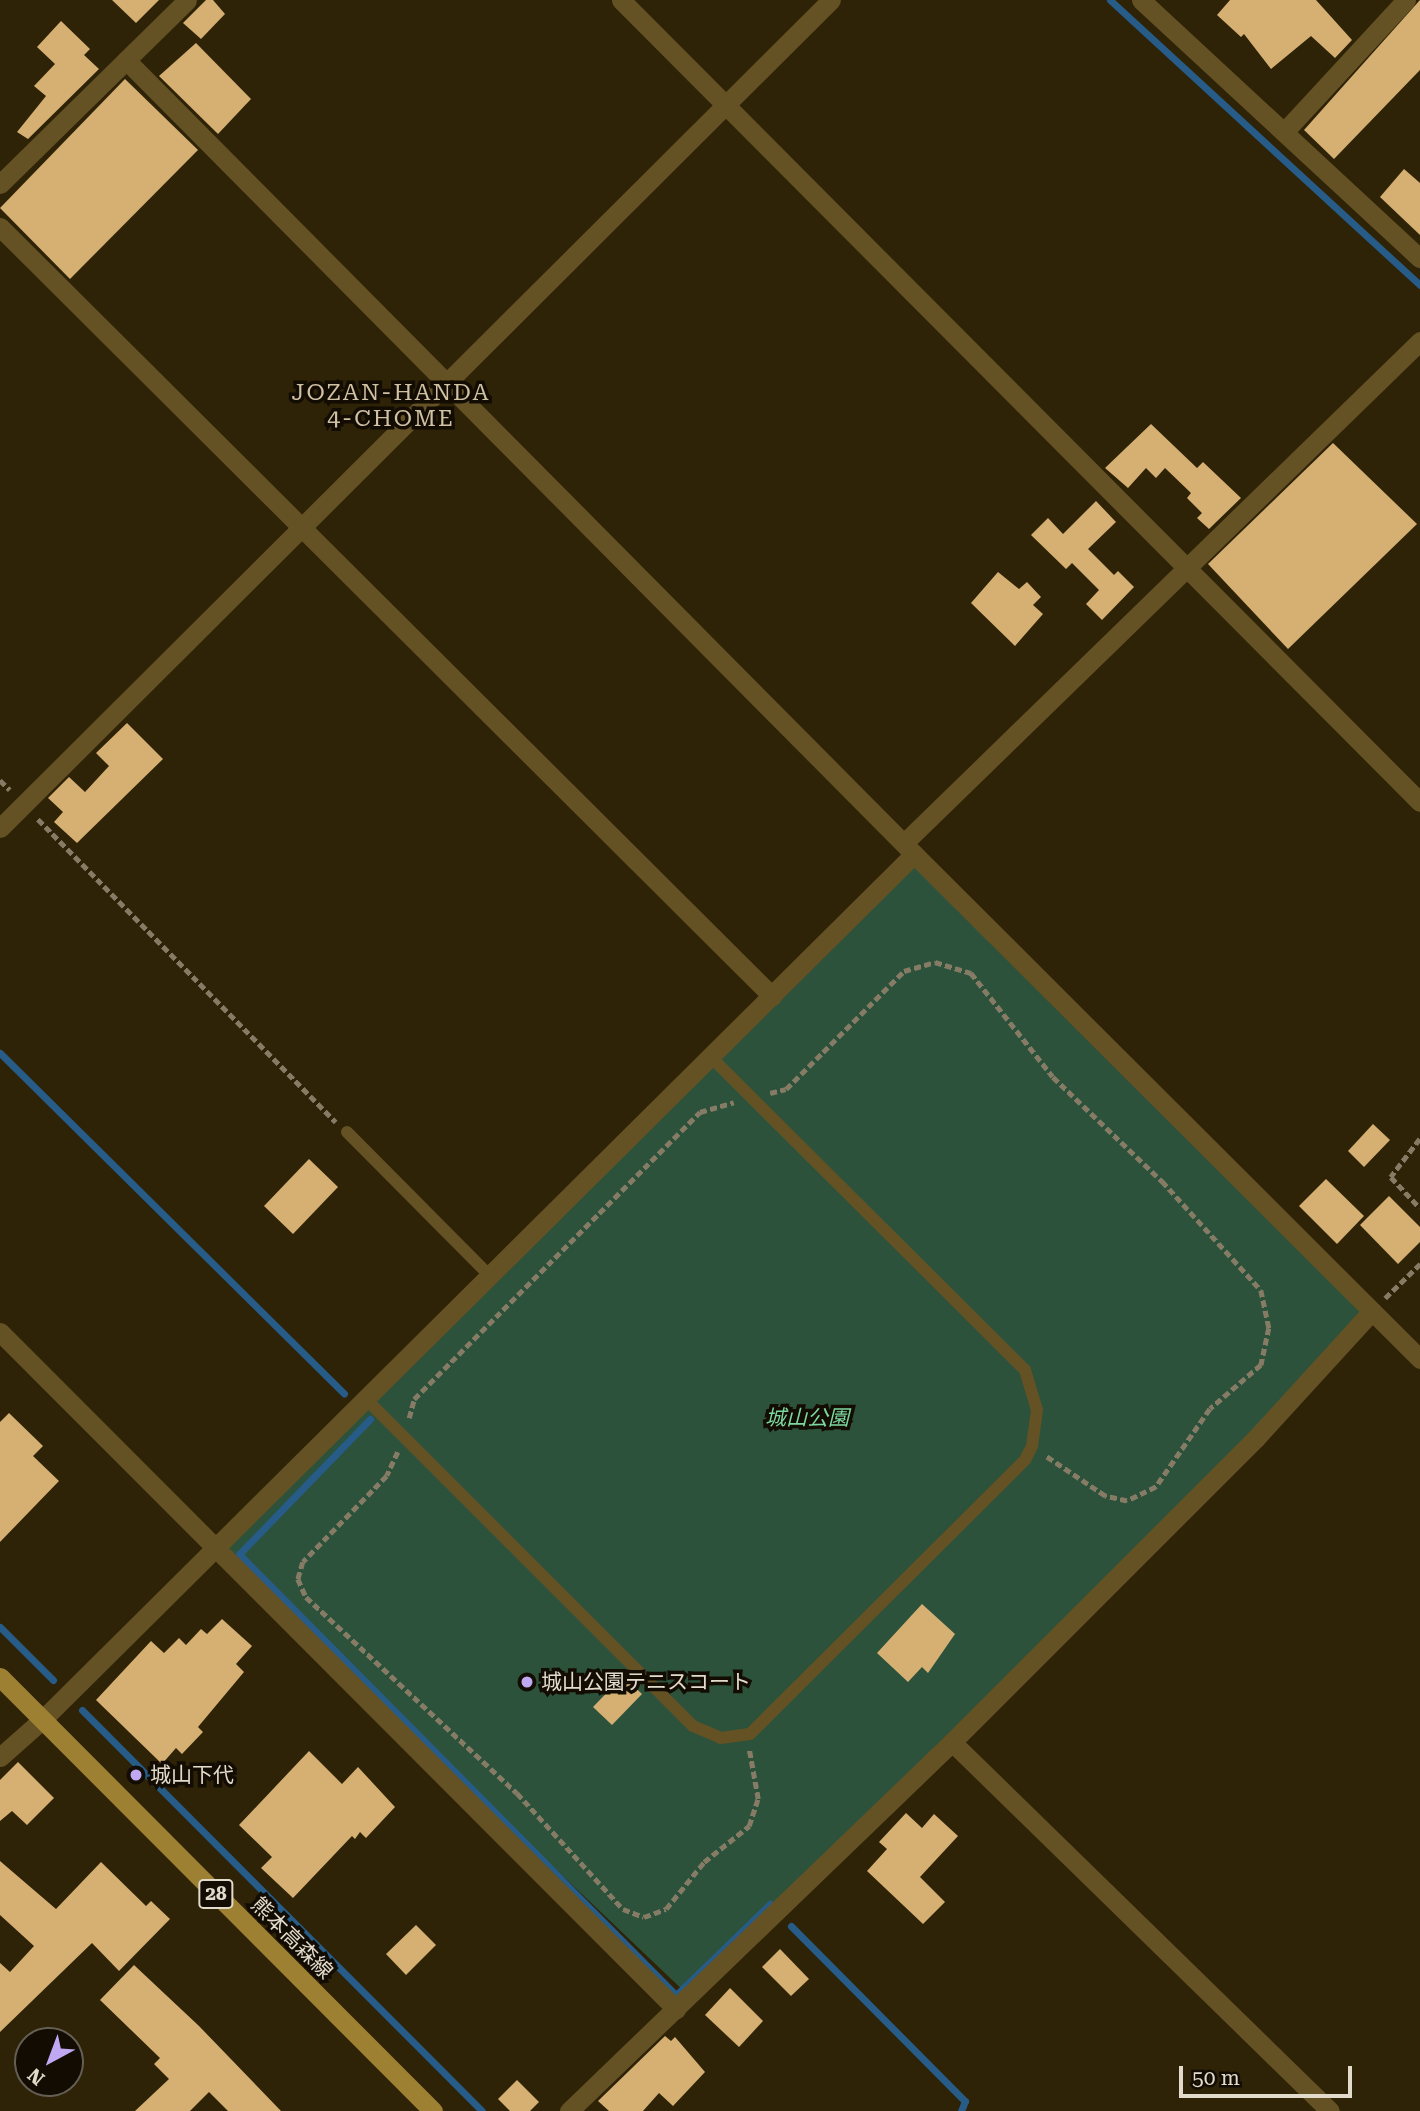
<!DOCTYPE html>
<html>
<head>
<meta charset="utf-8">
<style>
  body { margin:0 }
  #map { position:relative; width:1420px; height:2111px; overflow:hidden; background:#2e2207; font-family:"Roboto Serif","Noto Sans JP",serif }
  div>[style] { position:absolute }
  .green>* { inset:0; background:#2d523b }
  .stream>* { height:7px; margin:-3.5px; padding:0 3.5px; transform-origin:3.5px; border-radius:3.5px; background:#265c87 }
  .building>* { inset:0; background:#d5b072 }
  .path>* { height:4.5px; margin-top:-2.25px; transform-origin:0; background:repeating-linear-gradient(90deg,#867c66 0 7px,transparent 0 10.5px) }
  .service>* { height:12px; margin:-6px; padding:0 6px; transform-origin:6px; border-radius:6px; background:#645224 }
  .minor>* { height:19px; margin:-9.5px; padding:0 9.5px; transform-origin:9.5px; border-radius:9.5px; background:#645224 }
  .tertiary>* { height:19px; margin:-9.5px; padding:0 9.5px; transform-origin:9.5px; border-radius:9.5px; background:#645224 }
  .primary>* { height:19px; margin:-9.5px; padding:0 9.5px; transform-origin:9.5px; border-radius:9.5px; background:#9e8032 }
  .dots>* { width:19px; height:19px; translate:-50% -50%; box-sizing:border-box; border:4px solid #120c03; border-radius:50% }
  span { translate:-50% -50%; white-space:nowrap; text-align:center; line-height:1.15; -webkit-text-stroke:7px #120c03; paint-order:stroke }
  .shield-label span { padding:2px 5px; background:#120c03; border:2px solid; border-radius:5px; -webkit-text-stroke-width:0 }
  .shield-label { font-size:19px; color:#e2daca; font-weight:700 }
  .park-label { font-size:21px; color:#7cd89f; font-style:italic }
  .poi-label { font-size:21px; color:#e2daca }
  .left { translate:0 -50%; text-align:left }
  .street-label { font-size:21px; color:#e2daca }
  .neighbourhood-label { font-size:23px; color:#d1c1a3; letter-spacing:2px }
  .north { position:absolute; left:14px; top:2027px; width:70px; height:70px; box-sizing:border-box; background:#120c03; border:2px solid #655e53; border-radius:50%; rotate:221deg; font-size:19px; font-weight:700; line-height:28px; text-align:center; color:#e2daca }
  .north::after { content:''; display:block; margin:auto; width:24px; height:32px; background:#c1a8f3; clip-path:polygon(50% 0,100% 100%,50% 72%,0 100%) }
  .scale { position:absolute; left:1179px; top:2066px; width:173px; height:32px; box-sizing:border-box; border:4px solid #e2daca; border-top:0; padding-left:9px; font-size:21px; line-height:24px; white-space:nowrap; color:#e2daca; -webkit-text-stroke:5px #120c03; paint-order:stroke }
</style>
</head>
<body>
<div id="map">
  <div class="green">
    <div style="clip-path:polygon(914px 854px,1372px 1311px,689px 1996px,218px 1548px)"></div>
  </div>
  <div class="stream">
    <div style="left:1110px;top:0;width:421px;rotate:42.6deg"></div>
    <div style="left:0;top:1053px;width:484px;rotate:44.7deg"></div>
    <div style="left:370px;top:1419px;width:188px;rotate:134.1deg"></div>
    <div style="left:239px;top:1554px;width:621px;rotate:45.26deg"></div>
    <div style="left:676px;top:1995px;width:131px;rotate:-44.1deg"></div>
    <div style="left:0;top:1627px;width:75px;rotate:45deg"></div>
    <div style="left:82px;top:1710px;width:566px;rotate:45.07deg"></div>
    <div style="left:791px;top:1926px;width:247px;rotate:45.2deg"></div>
    <div style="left:965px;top:2101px;width:11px;rotate:112deg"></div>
  </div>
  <div class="building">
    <div style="clip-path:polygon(112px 0,159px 0,136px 23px)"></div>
    <div style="clip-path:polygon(206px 0,213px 0,225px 14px,201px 39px,183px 23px)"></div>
    <div style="clip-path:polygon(1230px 0,1316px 0,1352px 40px,1335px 58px,1311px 36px,1271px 69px,1244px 34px,1241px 37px,1217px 15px)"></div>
    <div style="clip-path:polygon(1420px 0,1420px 70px,1334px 159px,1304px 130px)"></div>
    <div style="clip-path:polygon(61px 21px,90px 49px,84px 55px,99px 69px,28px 139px,17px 132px,46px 96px,34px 86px,55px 64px,37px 47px)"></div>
    <div style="clip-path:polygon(196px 43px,251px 99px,218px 134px,159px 76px)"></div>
    <div style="clip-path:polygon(125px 79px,198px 150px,70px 279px,0 208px)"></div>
    <div style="clip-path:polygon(1404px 169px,1420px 183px,1420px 235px,1380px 197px)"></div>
    <div style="clip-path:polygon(1151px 424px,1197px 468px,1203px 462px,1241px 498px,1209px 529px,1197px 518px,1202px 513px,1187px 498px,1191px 493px,1165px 468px,1156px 478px,1146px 468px,1128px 488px,1105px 468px)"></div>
    <div style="clip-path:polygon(1333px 443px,1417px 524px,1288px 649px,1208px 564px)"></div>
    <div style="clip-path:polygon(1096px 501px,1116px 522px,1088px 549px,1114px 575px,1118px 571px,1134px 587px,1102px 620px,1086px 604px,1099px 590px,1072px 563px,1066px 569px,1031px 535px,1048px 518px,1063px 534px)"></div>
    <div style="clip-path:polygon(998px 572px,1019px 589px,1027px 582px,1041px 597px,1033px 605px,1043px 614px,1015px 646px,971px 603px)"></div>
    <div style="clip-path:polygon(127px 723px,163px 759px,77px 843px,54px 822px,63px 812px,48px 798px,69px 777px,85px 792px,109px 766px,96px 753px)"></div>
    <div style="clip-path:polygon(1373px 1124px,1390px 1140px,1364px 1167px,1348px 1151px)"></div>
    <div style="clip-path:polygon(309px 1159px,338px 1187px,293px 1234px,264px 1206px)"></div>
    <div style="clip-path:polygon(1326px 1179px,1364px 1216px,1337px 1244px,1299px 1206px)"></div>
    <div style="clip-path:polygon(1389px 1196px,1420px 1227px,1420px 1242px,1398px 1264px,1360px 1225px)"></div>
    <div style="clip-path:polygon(9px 1413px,43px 1446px,33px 1456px,59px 1481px,0 1542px,0 1422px)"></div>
    <div style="clip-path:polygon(922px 1604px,955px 1634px,928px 1673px,922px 1667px,908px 1682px,877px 1653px)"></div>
    <div style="clip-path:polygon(222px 1619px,252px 1646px,236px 1664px,244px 1672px,198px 1727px,203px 1732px,182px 1754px,176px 1748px,162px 1764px,96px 1700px,151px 1641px,164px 1653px,179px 1638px,186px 1645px,201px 1629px,207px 1634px)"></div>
    <div style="clip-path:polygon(623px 1676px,642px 1694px,612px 1725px,593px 1707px)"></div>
    <div style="clip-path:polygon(309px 1751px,342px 1784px,358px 1767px,395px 1807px,366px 1838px,360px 1832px,355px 1839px,352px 1836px,293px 1898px,261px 1868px,272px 1857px,239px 1825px)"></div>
    <div style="clip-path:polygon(18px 1762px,54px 1798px,27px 1825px,12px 1811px,0 1821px,0 1780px)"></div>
    <div style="clip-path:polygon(906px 1813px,922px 1828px,934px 1814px,958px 1836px,920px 1877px,945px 1902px,923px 1924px,867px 1871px,887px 1849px,879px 1842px)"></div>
    <div style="clip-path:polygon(0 1861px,56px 1909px,101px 1862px,146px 1906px,151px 1901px,170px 1919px,119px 1971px,92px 1943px,0 2032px,0 1963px,10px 1972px,34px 1946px,0 1915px)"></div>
    <div style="clip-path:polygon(416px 1925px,436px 1945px,406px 1975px,386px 1954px)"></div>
    <div style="clip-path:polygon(780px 1949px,809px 1979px,791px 1996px,762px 1967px)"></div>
    <div style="clip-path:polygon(134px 1965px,199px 2026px,281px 2111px,228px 2111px,209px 2092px,190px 2111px,135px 2111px,169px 2079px,154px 2064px,160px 2058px,100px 2000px)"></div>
    <div style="clip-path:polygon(730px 1988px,763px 2021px,739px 2047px,705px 2015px)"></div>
    <div style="clip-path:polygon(665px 2036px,671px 2041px,675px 2037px,705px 2072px,673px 2106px,659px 2093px,643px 2111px,609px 2111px,598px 2101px)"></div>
    <div style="clip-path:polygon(517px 2080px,539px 2102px,530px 2111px,510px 2111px,498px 2099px)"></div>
  </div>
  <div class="path">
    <div style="left:0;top:780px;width:14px;rotate:45deg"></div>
    <div style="left:38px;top:819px;width:425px;rotate:45.5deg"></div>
    <div style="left:770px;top:1093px;width:16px;rotate:-14deg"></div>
    <div style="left:786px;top:1089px;width:167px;rotate:-45deg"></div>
    <div style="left:904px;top:971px;width:32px;rotate:-16deg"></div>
    <div style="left:935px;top:962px;width:38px;rotate:17deg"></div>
    <div style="left:971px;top:973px;width:132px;rotate:51.7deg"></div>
    <div style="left:1053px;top:1077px;width:151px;rotate:43.7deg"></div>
    <div style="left:1162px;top:1181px;width:147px;rotate:47.8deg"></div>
    <div style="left:1261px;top:1290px;width:39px;rotate:78deg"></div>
    <div style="left:1269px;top:1328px;width:38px;rotate:102deg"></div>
    <div style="left:1261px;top:1365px;width:67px;rotate:139.2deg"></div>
    <div style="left:1210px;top:1409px;width:95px;rotate:124.7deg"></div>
    <div style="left:1156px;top:1487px;width:32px;rotate:154deg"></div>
    <div style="left:1127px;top:1501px;width:23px;rotate:-167deg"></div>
    <div style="left:1105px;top:1496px;width:73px;rotate:-146.1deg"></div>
    <div style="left:1420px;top:1139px;width:48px;rotate:127.3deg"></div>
    <div style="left:1391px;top:1177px;width:42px;rotate:46.9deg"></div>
    <div style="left:1385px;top:1298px;width:49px;rotate:-44.2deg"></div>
    <div style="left:409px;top:1418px;width:20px;rotate:-75deg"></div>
    <div style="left:414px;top:1399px;width:405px;rotate:-45.1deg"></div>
    <div style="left:700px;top:1112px;width:35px;rotate:-16deg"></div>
    <div style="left:398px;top:1452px;width:26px;rotate:115deg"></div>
    <div style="left:387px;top:1476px;width:120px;rotate:134.3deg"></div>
    <div style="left:303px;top:1562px;width:18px;rotate:106deg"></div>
    <div style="left:298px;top:1579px;width:20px;rotate:66deg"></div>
    <div style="left:306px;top:1597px;width:288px;rotate:42.9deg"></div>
    <div style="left:517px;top:1793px;width:157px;rotate:47.6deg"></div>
    <div style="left:623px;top:1909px;width:22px;rotate:21deg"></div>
    <div style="left:644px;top:1917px;width:23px;rotate:-20deg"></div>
    <div style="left:666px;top:1909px;width:60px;rotate:-51deg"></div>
    <div style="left:704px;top:1862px;width:58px;rotate:-38.7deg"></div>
    <div style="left:749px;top:1826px;width:28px;rotate:-72deg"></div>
    <div style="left:758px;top:1799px;width:51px;rotate:-100.2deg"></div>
  </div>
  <div class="service">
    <div style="left:347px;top:1132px;width:204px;rotate:45.2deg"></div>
    <div style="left:367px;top:1400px;width:461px;rotate:45deg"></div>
    <div style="left:693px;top:1726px;width:30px;rotate:23deg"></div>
    <div style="left:721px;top:1738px;width:29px;rotate:-8deg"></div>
    <div style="left:750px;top:1734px;width:388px;rotate:-44.9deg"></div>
    <div style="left:1025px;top:1460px;width:16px;rotate:-63deg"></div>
    <div style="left:1032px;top:1446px;width:36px;rotate:-82deg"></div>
    <div style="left:1037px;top:1410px;width:42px;rotate:-106.7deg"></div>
    <div style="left:1025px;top:1370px;width:443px;rotate:-135.1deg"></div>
  </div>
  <div class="minor">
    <div style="left:621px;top:0;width:1132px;rotate:45.11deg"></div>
    <div style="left:1141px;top:0;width:380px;rotate:42.8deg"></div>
    <div style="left:126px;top:60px;width:1119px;rotate:45.22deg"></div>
    <div style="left:1284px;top:132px;width:180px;rotate:-47.3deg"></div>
    <div style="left:0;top:184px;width:262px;rotate:-44.5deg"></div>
    <div style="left:0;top:227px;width:1090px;rotate:44.89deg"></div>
    <div style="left:0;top:828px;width:1173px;rotate:-44.9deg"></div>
    <div style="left:904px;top:843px;width:720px;rotate:-44.21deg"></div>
    <div style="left:0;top:1332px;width:957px;rotate:45.04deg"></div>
    <div style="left:952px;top:1742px;width:528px;rotate:44.31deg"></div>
    <div style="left:0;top:1757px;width:56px;rotate:-41.4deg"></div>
    <div style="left:569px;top:2111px;width:532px;rotate:-43.93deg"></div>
    <div style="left:952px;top:1742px;width:430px;rotate:-45deg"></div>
    <div style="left:1256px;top:1438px;width:172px;rotate:-47.6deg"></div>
  </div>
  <div class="tertiary">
    <div style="left:42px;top:1720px;width:1229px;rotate:-44.8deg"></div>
    <div style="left:914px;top:854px;width:715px;rotate:44.94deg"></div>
  </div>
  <div class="primary">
    <div style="left:0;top:1677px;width:613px;rotate:45.07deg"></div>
  </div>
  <div class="dots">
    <div style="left:527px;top:1682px;background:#c1a8f3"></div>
    <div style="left:136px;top:1775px;background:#c1a8f3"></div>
  </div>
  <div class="shield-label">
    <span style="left:216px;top:1894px">28</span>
  </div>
  <div class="park-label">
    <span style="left:807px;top:1418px">城山公園</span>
  </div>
  <div class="poi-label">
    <span class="left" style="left:541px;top:1682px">城山公園テニスコート</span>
    <span class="left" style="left:150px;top:1775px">城山下代</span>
  </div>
  <div class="street-label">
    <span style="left:292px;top:1938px;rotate:45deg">熊本高森線</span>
  </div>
  <div class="neighbourhood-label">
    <span style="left:391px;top:406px">JOZAN-HANDA<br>4-CHOME</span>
  </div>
  <div class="north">N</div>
  <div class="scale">50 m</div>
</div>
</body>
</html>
